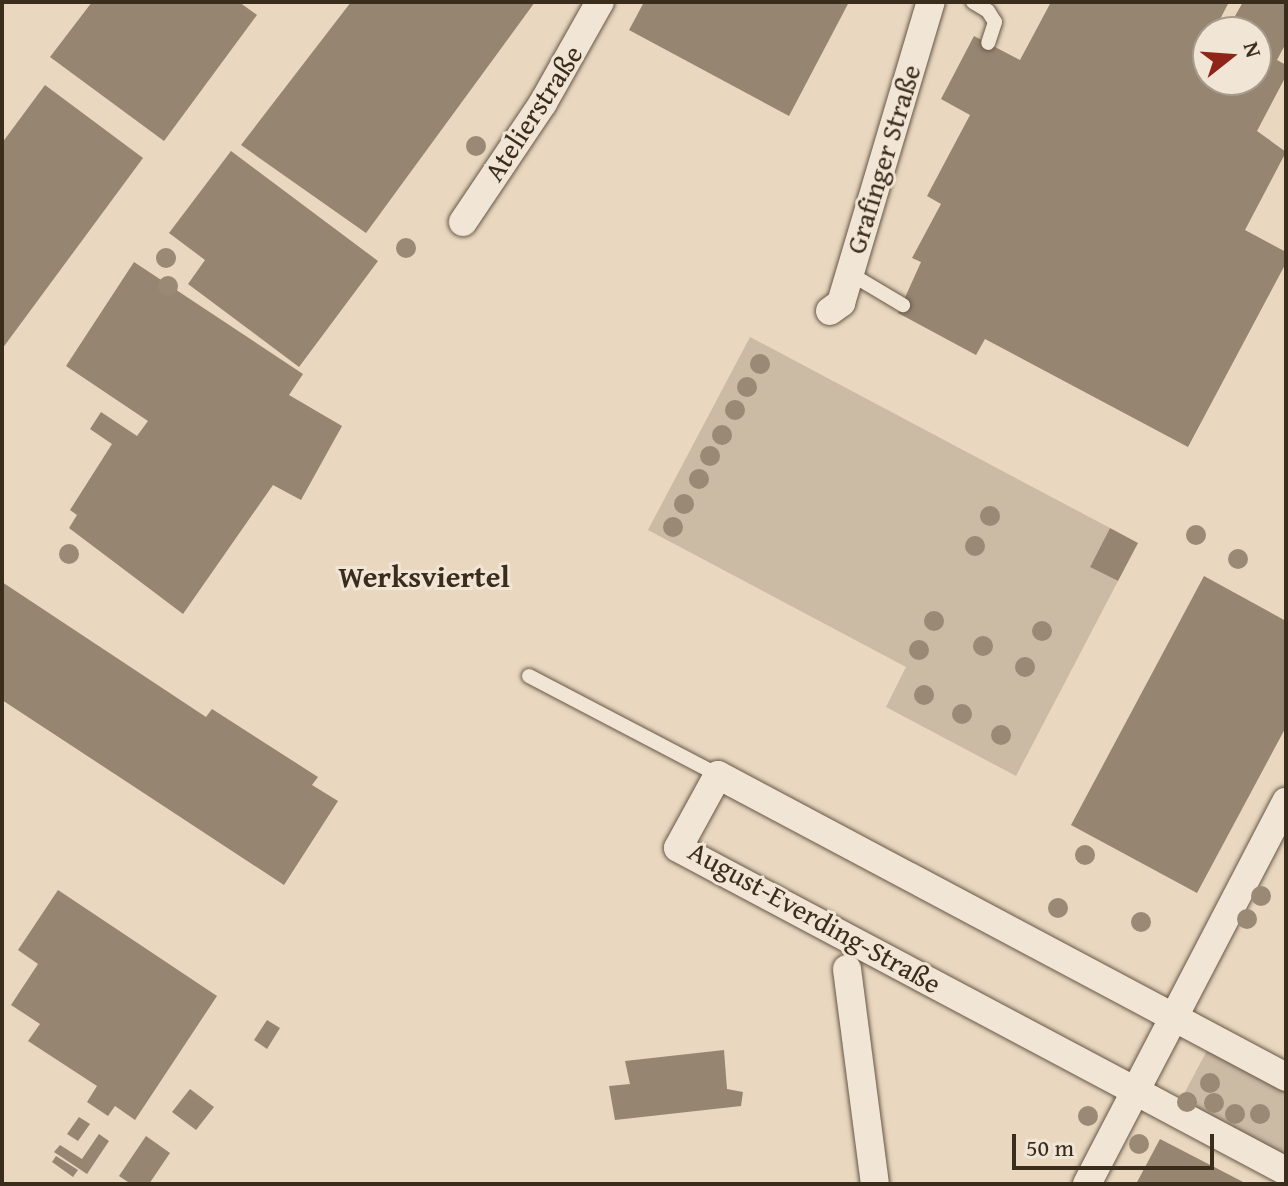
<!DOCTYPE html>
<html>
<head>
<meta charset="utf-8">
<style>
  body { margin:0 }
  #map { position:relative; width:1288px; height:1186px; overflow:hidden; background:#e9d7c0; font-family:"Gentium Book Plus",serif }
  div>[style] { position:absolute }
  .green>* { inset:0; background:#cbbaa4 }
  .building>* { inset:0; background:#958571 }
  .roads { filter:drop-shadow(0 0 2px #665845) drop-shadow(0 0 2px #665845) }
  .service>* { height:14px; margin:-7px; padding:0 7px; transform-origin:7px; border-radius:7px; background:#f1e5d6 }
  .minor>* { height:28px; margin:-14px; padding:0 14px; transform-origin:14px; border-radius:14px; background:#f1e5d6 }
  .trees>* { width:20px; height:20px; margin:-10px; border-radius:50%; background:#998975 }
  span { translate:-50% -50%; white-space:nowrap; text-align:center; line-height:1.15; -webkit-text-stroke:6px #f1e5d6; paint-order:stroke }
  .street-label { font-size:28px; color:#3a2d1c }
  .neighbourhood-label { font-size:30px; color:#3a2d1c; font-weight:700 }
  .frame { position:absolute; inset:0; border:4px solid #3a2d1c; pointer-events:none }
  .north { position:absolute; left:1192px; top:16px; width:80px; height:80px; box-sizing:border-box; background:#f1e5d6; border:2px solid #a89b8c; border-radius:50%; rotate:73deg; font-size:22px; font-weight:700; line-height:32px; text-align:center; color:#3a2d1c }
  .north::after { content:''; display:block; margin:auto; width:28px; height:36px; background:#8f2418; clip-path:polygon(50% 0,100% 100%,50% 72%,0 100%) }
  .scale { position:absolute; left:1012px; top:1134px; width:202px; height:36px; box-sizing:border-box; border:4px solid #3a2d1c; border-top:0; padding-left:10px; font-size:24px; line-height:28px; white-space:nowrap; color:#3a2d1c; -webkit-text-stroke:6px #f1e5d6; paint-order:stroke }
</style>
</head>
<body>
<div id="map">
  <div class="green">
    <div style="clip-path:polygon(750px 337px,1110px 528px,1090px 567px,1118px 581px,1016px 776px,886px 707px,906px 667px,648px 530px)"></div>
    <div style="clip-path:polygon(1210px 1045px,1286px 1086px,1286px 1163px,1178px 1105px)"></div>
  </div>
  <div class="building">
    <div style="clip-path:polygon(92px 2px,239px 2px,257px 15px,164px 141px,50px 57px)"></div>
    <div style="clip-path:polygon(351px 2px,535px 2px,366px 233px,241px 145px)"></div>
    <div style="clip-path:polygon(644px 2px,849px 2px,789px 116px,629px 30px)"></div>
    <div style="clip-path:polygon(1051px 2px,1229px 2px,1216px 27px,1225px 32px,1208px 32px,1208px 80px,1256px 80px,1256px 32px,1226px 32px,1243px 2px,1286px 2px,1286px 43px,1277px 60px,1286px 65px,1286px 76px,1257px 131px,1286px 152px,1245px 230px,1286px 252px,1286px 263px,1188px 447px,985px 339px,976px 355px,898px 313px,921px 262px,912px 258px,941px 204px,927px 196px,970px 115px,941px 99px,974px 36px,1020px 60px)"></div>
    <div style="clip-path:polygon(45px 85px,143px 158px,2px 349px,2px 143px)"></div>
    <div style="clip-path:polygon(231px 151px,378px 261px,299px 367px,188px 284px,205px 260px,169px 233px)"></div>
    <div style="clip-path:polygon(134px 262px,303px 374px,289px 395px,342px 426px,301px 500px,273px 485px,183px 614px,69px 528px,77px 515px,70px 510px,112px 444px,90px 429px,101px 412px,137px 436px,148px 421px,66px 366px)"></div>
    <div style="clip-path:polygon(1110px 528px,1138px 543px,1118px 581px,1090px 567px)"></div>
    <div style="clip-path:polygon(1204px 576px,1286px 621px,1286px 727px,1197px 893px,1071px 825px)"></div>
    <div style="clip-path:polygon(2px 582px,206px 717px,212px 709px,318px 777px,312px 785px,338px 801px,284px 885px,2px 700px)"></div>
    <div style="clip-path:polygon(58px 890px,217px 996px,135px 1120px,115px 1106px,108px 1116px,87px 1102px,97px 1086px,28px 1041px,40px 1024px,11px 1005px,38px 964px,18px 950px)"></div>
    <div style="clip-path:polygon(267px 1020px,280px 1028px,267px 1049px,254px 1040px)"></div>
    <div style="clip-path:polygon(724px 1050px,727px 1089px,743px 1092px,741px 1106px,615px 1120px,609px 1086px,630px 1084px,625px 1061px)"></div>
    <div style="clip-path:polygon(190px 1089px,214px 1107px,196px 1130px,172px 1112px)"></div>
    <div style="clip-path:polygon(79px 1117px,90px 1124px,78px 1141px,67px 1134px)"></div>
    <div style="clip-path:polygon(99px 1134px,109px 1141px,87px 1174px,54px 1152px,60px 1145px,82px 1159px)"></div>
    <div style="clip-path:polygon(146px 1136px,170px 1153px,149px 1184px,131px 1184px,119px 1176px)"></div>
    <div style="clip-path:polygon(1160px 1139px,1191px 1155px,1247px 1184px,1136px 1184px)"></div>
    <div style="clip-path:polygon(56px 1156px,78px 1170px,73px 1177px,52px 1162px)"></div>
  </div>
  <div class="roads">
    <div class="service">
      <div style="left:973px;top:2px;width:17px;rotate:31deg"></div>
      <div style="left:988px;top:11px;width:13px;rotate:58deg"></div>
      <div style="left:995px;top:22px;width:22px;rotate:108deg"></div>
      <div style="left:849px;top:273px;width:63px;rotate:30.7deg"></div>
      <div style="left:529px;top:676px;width:213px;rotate:27.6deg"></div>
    </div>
    <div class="minor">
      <div style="left:463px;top:222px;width:143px;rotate:-56.1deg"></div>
      <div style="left:543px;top:103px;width:116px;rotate:-60.6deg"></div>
      <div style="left:830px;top:311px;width:14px;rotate:-36deg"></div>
      <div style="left:841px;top:303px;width:314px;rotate:-73.4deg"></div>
      <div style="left:847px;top:969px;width:217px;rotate:82.6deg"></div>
      <div style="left:1286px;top:1077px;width:643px;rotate:-152deg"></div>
      <div style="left:718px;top:775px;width:83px;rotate:118.7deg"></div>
      <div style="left:678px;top:848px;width:688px;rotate:27.98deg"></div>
      <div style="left:1087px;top:1184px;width:431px;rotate:-62.5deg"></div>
    </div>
  </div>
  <div class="trees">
    <div style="left:476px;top:146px"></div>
    <div style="left:406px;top:248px"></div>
    <div style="left:166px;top:258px"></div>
    <div style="left:168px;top:286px"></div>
    <div style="left:760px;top:364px"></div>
    <div style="left:747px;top:387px"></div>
    <div style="left:735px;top:410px"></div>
    <div style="left:722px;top:435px"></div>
    <div style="left:710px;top:456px"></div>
    <div style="left:699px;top:479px"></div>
    <div style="left:684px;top:504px"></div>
    <div style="left:990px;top:516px"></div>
    <div style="left:673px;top:527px"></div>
    <div style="left:1196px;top:535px"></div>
    <div style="left:975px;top:546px"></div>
    <div style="left:69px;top:554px"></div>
    <div style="left:1238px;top:559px"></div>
    <div style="left:934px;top:621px"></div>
    <div style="left:1042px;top:631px"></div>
    <div style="left:983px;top:646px"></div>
    <div style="left:919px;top:650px"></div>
    <div style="left:1025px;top:667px"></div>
    <div style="left:924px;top:695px"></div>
    <div style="left:962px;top:714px"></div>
    <div style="left:1001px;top:735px"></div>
    <div style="left:1085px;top:855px"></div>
    <div style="left:1261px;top:896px"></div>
    <div style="left:1058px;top:908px"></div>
    <div style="left:1247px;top:919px"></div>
    <div style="left:1141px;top:922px"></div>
    <div style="left:1210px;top:1083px"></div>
    <div style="left:1187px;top:1102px"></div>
    <div style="left:1214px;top:1103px"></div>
    <div style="left:1235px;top:1114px"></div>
    <div style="left:1260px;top:1114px"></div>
    <div style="left:1088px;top:1116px"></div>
    <div style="left:1139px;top:1144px"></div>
  </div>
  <div class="street-label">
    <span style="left:533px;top:113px;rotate:-57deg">Atelierstraße</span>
    <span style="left:883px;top:159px;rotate:-73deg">Grafinger Straße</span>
    <span style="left:815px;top:917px;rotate:29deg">August-Everding-Straße</span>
  </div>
  <div class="neighbourhood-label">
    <span style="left:424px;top:576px">Werksviertel</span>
  </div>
  <div class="frame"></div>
  <div class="north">N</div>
  <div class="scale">50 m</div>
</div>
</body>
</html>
